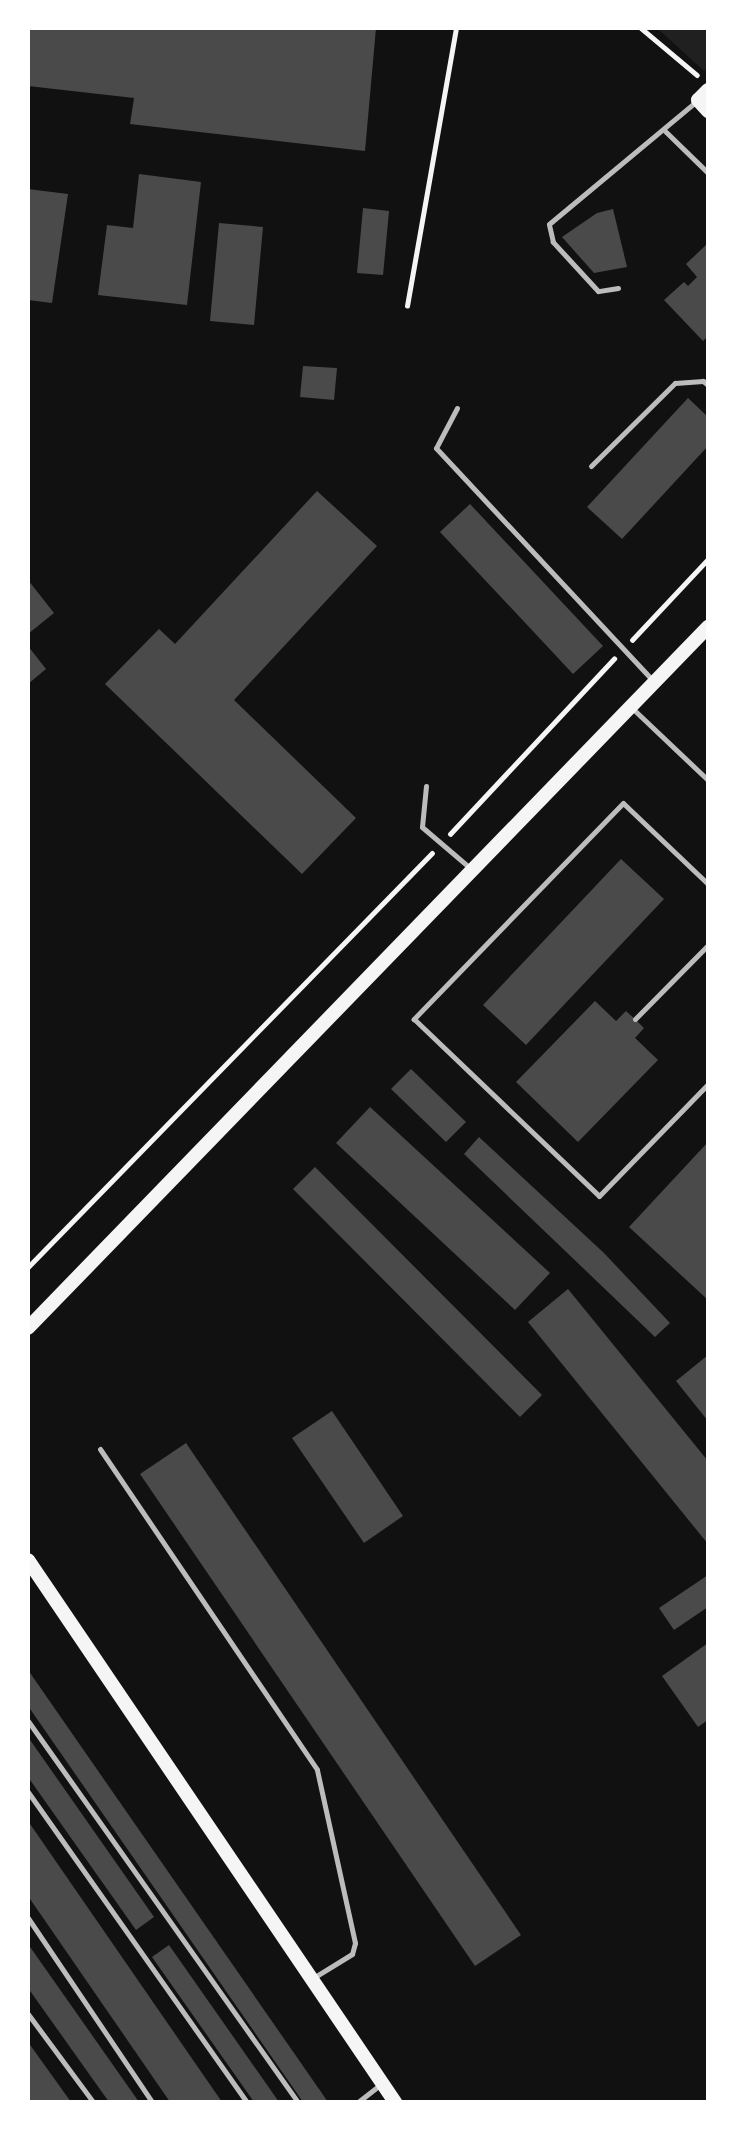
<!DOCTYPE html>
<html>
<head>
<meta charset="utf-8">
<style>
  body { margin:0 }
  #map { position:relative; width:736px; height:2130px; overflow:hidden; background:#111; font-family:"Work Sans",sans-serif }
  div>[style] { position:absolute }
  .green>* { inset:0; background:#202020 }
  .building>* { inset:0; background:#4a4a4a }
  .path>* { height:4.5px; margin:-2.25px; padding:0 2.25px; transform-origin:2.25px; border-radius:2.25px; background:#f5f5f5 }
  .service>* { height:5px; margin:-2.5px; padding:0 2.5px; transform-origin:2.5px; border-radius:2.5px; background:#bcbcbc }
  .secondary>* { height:14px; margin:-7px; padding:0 7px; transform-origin:7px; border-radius:7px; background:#f5f5f5 }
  span { translate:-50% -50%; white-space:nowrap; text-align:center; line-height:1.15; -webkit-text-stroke:5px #fff; paint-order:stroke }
  .frame { position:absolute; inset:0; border:30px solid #fff; pointer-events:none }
</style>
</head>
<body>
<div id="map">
  <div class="green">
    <div style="clip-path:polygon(657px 28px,708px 28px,708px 67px,704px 71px)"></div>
  </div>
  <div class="building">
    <div style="clip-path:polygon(28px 28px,376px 28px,365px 151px,130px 124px,134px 98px,28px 86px)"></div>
    <div style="clip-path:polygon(139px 174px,201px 182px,187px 305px,98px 295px,107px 225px,133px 228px)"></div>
    <div style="clip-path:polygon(28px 189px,68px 194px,52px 303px,28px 300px)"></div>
    <div style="clip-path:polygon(363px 208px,389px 211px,383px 275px,357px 273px)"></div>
    <div style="clip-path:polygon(613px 209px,627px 267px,594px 273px,562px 237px,597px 213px)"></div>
    <div style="clip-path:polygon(219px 223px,263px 227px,254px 325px,210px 321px)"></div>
    <div style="clip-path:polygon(708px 243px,708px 336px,703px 341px,664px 300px,684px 282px,688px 286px,697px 277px,686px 264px)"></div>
    <div style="clip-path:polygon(303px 366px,337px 368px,334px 400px,300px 397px)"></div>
    <div style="clip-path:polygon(688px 398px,708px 417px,708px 446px,622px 539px,587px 507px)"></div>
    <div style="clip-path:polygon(317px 491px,377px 546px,234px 700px,356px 818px,302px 874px,105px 684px,159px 629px,175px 644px)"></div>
    <div style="clip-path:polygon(470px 504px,603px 646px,573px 674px,440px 532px)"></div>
    <div style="clip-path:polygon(28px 580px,54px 613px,28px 634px)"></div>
    <div style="clip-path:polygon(28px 646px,46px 669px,28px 684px)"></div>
    <div style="clip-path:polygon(621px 859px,664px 899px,526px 1045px,483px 1005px)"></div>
    <div style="clip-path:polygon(595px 1001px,616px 1021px,626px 1011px,635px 1019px,644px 1028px,635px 1038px,658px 1060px,578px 1142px,516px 1082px)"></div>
    <div style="clip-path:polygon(411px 1069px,466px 1122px,446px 1142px,391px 1089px)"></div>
    <div style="clip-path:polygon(370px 1107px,550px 1273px,515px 1310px,336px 1143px)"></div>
    <div style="clip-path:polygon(479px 1137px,604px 1253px,670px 1323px,655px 1337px,464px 1154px)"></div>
    <div style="clip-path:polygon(708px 1142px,708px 1300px,629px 1227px)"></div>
    <div style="clip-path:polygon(315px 1167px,542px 1395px,520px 1417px,293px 1189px)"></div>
    <div style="clip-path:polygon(568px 1289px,708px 1461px,708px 1544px,528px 1322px)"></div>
    <div style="clip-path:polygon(708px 1355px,708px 1421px,676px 1381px)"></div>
    <div style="clip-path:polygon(332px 1411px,403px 1516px,364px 1543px,292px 1438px)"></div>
    <div style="clip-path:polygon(186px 1443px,521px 1935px,475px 1966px,140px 1474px)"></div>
    <div style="clip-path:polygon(708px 1575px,708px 1607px,674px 1630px,659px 1608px)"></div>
    <div style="clip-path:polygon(708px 1643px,708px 1720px,698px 1727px,662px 1676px)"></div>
    <div style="clip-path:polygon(28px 1670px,328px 2102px,303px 2102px,28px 1706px)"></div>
    <div style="clip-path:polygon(28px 1737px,154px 1917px,136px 1930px,28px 1777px)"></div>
    <div style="clip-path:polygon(28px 1821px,222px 2102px,170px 2102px,28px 1896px)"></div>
    <div style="clip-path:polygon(28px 1944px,139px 2102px,109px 2102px,28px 1988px)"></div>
    <div style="clip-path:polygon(169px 1945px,279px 2102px,254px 2102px,152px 1957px)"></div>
    <div style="clip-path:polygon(28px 2042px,71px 2102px,28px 2102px)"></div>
  </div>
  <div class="path">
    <div style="left:641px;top:28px;width:73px;rotate:40deg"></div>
    <div style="left:407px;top:306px;width:282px;rotate:-80deg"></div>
    <div style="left:632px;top:640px;width:111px;rotate:-46.8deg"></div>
    <div style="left:450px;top:834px;width:240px;rotate:-46.9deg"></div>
    <div style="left:28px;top:1267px;width:578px;rotate:-45.7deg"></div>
  </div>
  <div class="service">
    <div style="left:665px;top:131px;width:60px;rotate:44.3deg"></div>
    <div style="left:618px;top:288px;width:20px;rotate:171deg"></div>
    <div style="left:598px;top:291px;width:67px;rotate:-132.6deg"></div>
    <div style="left:553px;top:242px;width:18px;rotate:-103deg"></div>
    <div style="left:549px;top:224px;width:194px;rotate:-39.8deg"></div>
    <div style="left:457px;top:408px;width:45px;rotate:117.7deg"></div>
    <div style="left:436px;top:448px;width:318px;rotate:47deg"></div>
    <div style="left:591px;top:466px;width:118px;rotate:-44.7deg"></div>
    <div style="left:675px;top:383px;width:28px;rotate:-4deg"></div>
    <div style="left:703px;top:381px;width:6px;rotate:39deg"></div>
    <div style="left:632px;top:708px;width:105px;rotate:43.5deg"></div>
    <div style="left:426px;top:786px;width:41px;rotate:95.6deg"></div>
    <div style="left:422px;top:827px;width:63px;rotate:40.5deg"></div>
    <div style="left:708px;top:884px;width:117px;rotate:-136.4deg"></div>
    <div style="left:623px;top:803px;width:301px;rotate:134.1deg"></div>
    <div style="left:414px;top:1019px;width:256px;rotate:43.7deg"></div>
    <div style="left:599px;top:1196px;width:156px;rotate:-45.8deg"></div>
    <div style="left:635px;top:1019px;width:104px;rotate:-45.4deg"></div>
    <div style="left:100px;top:1449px;width:387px;rotate:55.9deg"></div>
    <div style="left:317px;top:1770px;width:177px;rotate:77.6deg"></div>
    <div style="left:355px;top:1943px;width:11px;rotate:105deg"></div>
    <div style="left:352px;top:1954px;width:46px;rotate:148.4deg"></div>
    <div style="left:28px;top:1721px;width:467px;rotate:54.7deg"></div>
    <div style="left:28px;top:1792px;width:380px;rotate:54.8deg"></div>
    <div style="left:28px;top:1918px;width:222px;rotate:56deg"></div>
    <div style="left:28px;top:2014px;width:109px;rotate:53.5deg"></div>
    <div style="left:358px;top:2102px;width:28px;rotate:-38deg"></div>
  </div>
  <div class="secondary">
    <div style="left:708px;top:90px;width:14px;rotate:135deg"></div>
    <div style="left:698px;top:100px;width:15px;rotate:48deg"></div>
    <div style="left:28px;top:1328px;width:977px;rotate:-45.87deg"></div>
    <div style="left:28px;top:1560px;width:655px;rotate:55.9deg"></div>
  </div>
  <div class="frame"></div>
</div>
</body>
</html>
